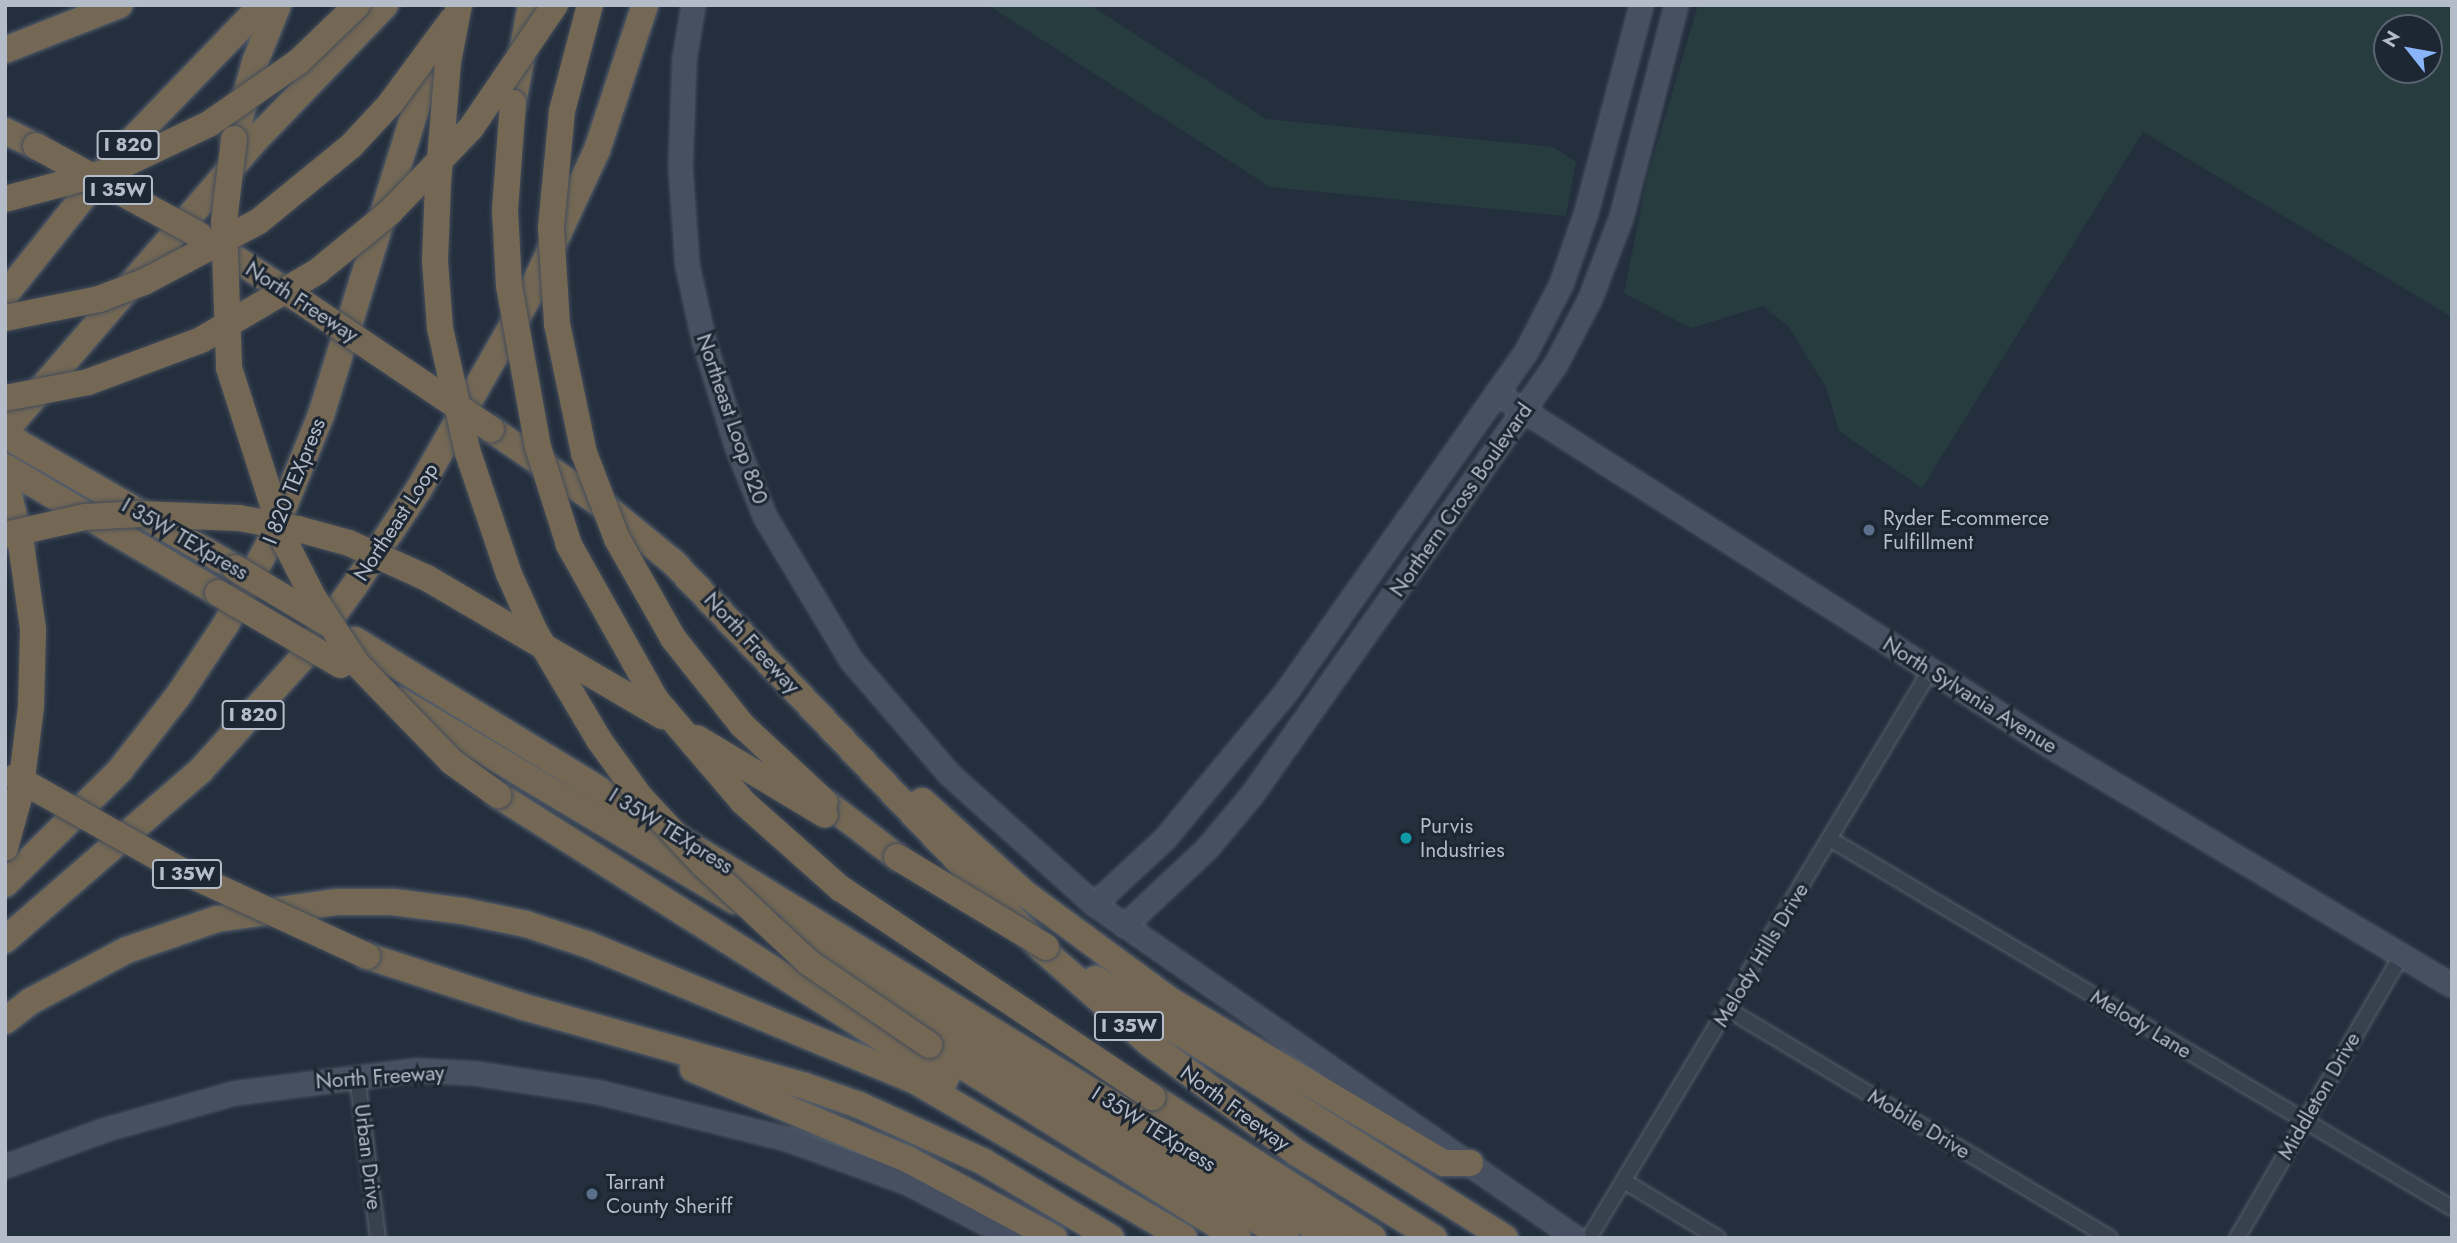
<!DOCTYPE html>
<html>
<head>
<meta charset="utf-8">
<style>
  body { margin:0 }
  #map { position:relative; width:2457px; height:1243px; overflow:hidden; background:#242f3e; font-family:Jost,sans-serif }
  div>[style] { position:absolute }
  .green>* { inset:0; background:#263c3f }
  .roads { filter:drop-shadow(0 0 2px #565f6c) drop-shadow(0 0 2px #565f6c) }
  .street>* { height:14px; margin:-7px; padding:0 7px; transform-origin:7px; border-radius:7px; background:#38414e }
  .secondary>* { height:21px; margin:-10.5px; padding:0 10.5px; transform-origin:10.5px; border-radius:10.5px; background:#465061 }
  .highway>* { height:26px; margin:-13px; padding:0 13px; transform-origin:13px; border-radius:13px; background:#746855 }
  .bridges { filter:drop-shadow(0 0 2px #434c59) drop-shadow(0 0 2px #434c59) }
  .highway-bridge>* { height:26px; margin:-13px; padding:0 13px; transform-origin:13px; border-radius:13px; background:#746855 }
  .dots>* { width:19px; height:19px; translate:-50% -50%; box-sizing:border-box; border:4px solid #1d2633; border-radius:50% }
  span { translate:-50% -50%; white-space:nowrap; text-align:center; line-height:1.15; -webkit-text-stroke:6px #1d2633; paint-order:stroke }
  .shield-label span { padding:2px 5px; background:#1d2633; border:2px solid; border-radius:5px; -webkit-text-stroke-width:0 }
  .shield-label { font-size:19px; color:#b4bcc9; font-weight:700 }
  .street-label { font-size:21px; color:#b4bcc9 }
  .poi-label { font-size:21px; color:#b4bcc9 }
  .left { translate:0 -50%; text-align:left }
  .frame { position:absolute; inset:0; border:7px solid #b4bcc9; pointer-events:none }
  .north { position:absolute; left:2373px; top:14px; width:70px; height:70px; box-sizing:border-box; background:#1d2633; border:2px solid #59626f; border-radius:50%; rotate:301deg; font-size:19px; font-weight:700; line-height:28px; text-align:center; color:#b4bcc9 }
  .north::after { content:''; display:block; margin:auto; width:24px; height:32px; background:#8ab4f8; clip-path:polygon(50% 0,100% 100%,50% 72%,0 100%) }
</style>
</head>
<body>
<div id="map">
  <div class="green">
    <div style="clip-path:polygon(988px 5px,1090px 5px,1266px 119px,1553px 147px,1576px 162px,1566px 216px,1270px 187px)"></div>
    <div style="clip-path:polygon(evenodd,1698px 5px,2452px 5px,2452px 317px,2143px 132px,1922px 488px,1839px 431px,1826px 387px,1788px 326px,1763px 306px,1691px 328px,1624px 293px,1647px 178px,1698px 5px,2387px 28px,2429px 28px,2429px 70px,2387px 70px,2387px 28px)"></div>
  </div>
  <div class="roads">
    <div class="street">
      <div style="left:1830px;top:839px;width:723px;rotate:30.68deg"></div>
      <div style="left:1729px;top:1010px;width:444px;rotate:30.9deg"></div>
      <div style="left:357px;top:1076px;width:163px;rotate:82.6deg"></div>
      <div style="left:1624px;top:1181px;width:110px;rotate:31.2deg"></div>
      <div style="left:1589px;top:1238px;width:662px;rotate:-58.98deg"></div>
      <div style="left:2237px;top:1238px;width:328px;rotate:-59.8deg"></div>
    </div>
    <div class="secondary">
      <div style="left:693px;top:5px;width:55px;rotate:99.5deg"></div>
      <div style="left:684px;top:59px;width:107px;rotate:92.1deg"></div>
      <div style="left:680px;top:166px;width:99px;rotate:86deg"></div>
      <div style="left:687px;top:265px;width:79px;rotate:77.6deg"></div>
      <div style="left:704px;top:342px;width:108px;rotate:72.7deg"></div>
      <div style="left:736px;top:445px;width:78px;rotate:68.1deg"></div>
      <div style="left:765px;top:517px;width:167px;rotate:59deg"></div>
      <div style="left:851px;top:660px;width:150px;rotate:49.3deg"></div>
      <div style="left:949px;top:774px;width:195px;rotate:41.9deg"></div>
      <div style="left:1094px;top:904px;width:586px;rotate:34.72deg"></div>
      <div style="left:1496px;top:393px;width:647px;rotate:32.51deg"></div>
      <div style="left:2042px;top:741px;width:477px;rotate:30.8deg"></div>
      <div style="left:1094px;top:904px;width:97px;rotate:-42.9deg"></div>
      <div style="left:1165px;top:838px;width:188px;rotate:-50.4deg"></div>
      <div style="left:1285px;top:693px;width:418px;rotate:-54.8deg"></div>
      <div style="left:1526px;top:351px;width:76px;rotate:-62.4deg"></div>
      <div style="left:1561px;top:284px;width:76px;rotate:-70.9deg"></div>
      <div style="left:1586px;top:212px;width:214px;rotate:-75.1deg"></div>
      <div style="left:1124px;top:926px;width:114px;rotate:-43.2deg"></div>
      <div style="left:1207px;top:848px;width:70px;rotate:-50.2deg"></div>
      <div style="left:1252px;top:794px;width:525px;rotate:-54.77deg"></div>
      <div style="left:1555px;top:365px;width:76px;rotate:-62.4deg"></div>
      <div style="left:1590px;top:298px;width:87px;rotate:-69.1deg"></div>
      <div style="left:1621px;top:217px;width:219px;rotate:-75.5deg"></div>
      <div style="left:5px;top:1166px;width:108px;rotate:-20.1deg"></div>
      <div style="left:106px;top:1129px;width:132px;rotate:-15.8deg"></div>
      <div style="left:233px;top:1093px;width:184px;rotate:-7.2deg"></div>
      <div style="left:416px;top:1070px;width:59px;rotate:2.9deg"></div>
      <div style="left:475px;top:1073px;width:125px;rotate:8.7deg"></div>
      <div style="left:599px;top:1092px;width:194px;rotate:14deg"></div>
      <div style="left:787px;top:1139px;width:127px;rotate:19.9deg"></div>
      <div style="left:906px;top:1182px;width:122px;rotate:27.4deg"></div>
    </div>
    <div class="highway">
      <div style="left:5px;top:50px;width:123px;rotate:-21.5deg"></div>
      <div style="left:513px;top:103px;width:100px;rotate:-79.6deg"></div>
      <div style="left:5px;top:131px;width:34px;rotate:26deg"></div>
      <div style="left:234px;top:139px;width:80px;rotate:-74.7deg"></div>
      <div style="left:255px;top:62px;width:61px;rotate:-68deg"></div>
      <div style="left:208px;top:241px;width:100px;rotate:32.7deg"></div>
      <div style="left:5px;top:295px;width:170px;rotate:-51.4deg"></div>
      <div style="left:111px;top:162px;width:218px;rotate:-46.1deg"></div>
      <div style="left:491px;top:429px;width:142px;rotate:34.4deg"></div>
      <div style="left:608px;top:509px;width:84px;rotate:39.2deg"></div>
      <div style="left:673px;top:562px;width:535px;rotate:46.36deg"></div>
      <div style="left:1042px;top:949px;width:142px;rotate:41.3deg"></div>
      <div style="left:1149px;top:1043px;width:184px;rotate:36.6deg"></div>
      <div style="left:1297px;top:1153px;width:161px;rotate:31.8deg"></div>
      <div style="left:5px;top:431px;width:391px;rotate:-49.3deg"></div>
      <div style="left:260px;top:135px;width:180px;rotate:-46.1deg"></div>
      <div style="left:5px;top:435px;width:266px;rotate:30deg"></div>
      <div style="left:5px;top:467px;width:247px;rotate:30.6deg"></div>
      <div style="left:5px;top:479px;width:67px;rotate:76.2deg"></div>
      <div style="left:355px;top:640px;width:1145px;rotate:31.5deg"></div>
      <div style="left:398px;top:700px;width:392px;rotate:30.8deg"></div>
      <div style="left:498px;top:795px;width:530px;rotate:32.37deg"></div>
      <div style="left:922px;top:801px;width:137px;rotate:42deg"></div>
      <div style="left:1024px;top:893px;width:182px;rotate:36.3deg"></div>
      <div style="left:1171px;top:1001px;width:317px;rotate:30.7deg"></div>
      <div style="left:1444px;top:1163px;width:26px"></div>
      <div style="left:829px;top:805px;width:86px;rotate:37.4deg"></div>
      <div style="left:5px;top:884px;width:162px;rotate:-44.7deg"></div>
      <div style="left:120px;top:770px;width:94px;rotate:-51.9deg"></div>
      <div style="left:178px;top:696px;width:87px;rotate:-56.3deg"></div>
      <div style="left:226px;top:624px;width:86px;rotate:-61.7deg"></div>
      <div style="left:267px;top:548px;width:144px;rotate:-67.9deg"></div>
      <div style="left:321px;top:415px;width:386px;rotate:-72.8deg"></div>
      <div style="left:783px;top:930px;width:590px;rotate:31.48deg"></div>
      <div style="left:5px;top:940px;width:259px;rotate:-40.9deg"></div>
      <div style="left:201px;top:770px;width:152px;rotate:-47.9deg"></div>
      <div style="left:303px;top:657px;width:89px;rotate:-54.2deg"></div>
      <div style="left:355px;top:585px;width:115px;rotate:-56.3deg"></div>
      <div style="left:419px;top:489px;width:222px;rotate:-60.3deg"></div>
      <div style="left:529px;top:296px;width:161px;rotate:-65deg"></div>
      <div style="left:597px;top:150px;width:153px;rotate:-71.7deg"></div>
      <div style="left:367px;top:956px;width:165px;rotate:18deg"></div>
      <div style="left:524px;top:1007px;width:292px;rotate:15.7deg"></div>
      <div style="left:805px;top:1086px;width:57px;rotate:19.4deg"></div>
      <div style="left:859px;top:1105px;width:137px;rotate:24.5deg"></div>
      <div style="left:984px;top:1162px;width:148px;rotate:30.9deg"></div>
      <div style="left:1095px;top:979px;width:485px;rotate:32.3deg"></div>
      <div style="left:5px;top:1021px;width:33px;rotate:-38deg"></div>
      <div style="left:31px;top:1001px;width:109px;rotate:-28deg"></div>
      <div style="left:127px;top:950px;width:95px;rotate:-19deg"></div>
      <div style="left:217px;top:919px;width:121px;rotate:-8.1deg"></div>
      <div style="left:337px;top:902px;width:56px"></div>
      <div style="left:393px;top:902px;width:71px;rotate:7.3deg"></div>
      <div style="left:463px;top:911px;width:64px;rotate:11.7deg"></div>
      <div style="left:526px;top:924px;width:66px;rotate:18.4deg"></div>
      <div style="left:589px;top:945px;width:352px;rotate:22.6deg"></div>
      <div style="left:914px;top:1080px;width:313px;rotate:30.3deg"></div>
      <div style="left:929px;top:1045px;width:364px;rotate:32deg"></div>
      <div style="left:693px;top:1069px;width:234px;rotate:22.8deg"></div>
      <div style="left:909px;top:1160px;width:165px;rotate:28.3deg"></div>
      <div style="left:1152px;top:1097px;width:262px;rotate:32.5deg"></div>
    </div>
  </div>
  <div class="bridges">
    <div class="highway-bridge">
      <div style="left:459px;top:5px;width:58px;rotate:100.9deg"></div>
      <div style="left:448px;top:62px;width:121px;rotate:94.7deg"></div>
      <div style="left:438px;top:183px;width:78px;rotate:92.2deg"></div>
      <div style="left:435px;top:261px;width:67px;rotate:85.7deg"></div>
      <div style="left:440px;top:328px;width:128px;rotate:77.4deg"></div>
      <div style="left:468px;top:453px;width:128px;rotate:71.3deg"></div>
      <div style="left:509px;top:574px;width:64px;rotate:65.9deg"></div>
      <div style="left:535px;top:632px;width:126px;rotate:59.3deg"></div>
      <div style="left:599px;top:740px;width:72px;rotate:54.1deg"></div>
      <div style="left:641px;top:798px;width:91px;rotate:46.8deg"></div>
      <div style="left:703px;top:864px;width:144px;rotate:43deg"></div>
      <div style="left:808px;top:962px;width:147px;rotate:34.4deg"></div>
      <div style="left:590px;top:5px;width:110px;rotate:104.8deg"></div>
      <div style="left:562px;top:111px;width:118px;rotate:95.4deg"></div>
      <div style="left:551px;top:228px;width:96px;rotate:86.4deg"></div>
      <div style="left:557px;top:324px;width:132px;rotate:78.2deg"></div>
      <div style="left:584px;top:453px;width:92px;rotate:69deg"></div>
      <div style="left:617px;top:539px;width:114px;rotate:60.5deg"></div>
      <div style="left:673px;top:638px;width:111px;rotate:51.6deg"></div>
      <div style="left:742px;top:725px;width:113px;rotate:42.9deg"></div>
      <div style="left:513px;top:103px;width:107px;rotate:94.3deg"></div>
      <div style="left:505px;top:210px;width:76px;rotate:87deg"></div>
      <div style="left:509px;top:286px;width:164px;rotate:79.8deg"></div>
      <div style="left:538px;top:447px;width:103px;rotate:72.4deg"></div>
      <div style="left:569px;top:545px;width:178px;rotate:60.7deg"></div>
      <div style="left:656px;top:700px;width:134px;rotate:49.5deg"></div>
      <div style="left:743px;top:802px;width:130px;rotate:41.6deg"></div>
      <div style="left:840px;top:888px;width:376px;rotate:33.8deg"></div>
      <div style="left:234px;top:139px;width:84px;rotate:96.9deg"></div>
      <div style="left:224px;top:222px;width:146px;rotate:88deg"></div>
      <div style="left:229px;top:368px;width:183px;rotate:72.2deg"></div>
      <div style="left:285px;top:542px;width:62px;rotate:63deg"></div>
      <div style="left:313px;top:597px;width:80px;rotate:56.7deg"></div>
      <div style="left:357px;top:664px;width:136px;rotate:45.9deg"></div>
      <div style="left:452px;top:762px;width:57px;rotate:35.7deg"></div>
      <div style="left:36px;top:146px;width:186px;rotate:28.6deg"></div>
      <div style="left:5px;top:199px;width:109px;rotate:-14.9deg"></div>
      <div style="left:110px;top:171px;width:110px;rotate:-25.4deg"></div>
      <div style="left:209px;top:124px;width:108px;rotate:-34.9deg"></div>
      <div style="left:298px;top:62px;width:82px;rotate:-44deg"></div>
      <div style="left:292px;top:295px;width:240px;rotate:34deg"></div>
      <div style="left:5px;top:318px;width:96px;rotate:-11.4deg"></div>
      <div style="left:99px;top:299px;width:48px;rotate:-20.7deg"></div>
      <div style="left:144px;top:282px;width:130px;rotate:-27.9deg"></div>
      <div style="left:259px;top:221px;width:119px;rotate:-39.2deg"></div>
      <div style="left:351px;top:146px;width:57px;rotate:-47.1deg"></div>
      <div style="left:390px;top:104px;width:104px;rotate:-53.6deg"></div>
      <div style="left:5px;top:398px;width:85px;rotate:-10.9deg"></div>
      <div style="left:88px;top:382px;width:121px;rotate:-20.4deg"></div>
      <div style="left:201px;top:340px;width:136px;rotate:-30.5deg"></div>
      <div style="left:318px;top:271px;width:93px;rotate:-39.3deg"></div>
      <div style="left:390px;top:212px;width:117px;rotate:-46deg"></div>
      <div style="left:471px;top:128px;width:149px;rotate:-55.7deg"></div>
      <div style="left:5px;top:535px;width:82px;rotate:-12.7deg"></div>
      <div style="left:85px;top:517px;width:55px;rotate:-3.1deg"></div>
      <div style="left:140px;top:514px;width:99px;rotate:2.3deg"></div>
      <div style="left:239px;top:518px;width:60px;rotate:10.6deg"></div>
      <div style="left:298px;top:529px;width:53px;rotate:15.4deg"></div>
      <div style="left:349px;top:543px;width:85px;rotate:24.2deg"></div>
      <div style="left:427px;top:578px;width:273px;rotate:30.4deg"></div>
      <div style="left:235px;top:568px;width:107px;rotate:30.9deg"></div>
      <div style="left:218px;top:593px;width:142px;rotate:30.5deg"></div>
      <div style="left:697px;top:738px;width:149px;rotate:31deg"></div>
      <div style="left:15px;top:777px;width:189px;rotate:29.4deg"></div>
      <div style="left:180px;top:870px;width:206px;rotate:24.7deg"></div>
      <div style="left:5px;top:848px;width:56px;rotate:-74.5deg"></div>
      <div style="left:20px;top:794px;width:88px;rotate:-82.8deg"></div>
      <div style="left:31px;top:707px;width:78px;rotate:-88.5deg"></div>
      <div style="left:33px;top:629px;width:86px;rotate:-98deg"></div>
      <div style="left:897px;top:857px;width:174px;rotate:31.1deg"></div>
    </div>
  </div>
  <div class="dots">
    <div style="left:1869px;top:530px;background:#5c6f8a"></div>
    <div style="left:1406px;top:838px;background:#0f9aa8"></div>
    <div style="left:592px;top:1194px;background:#5c6f8a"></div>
  </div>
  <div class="shield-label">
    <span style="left:128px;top:145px">I 820</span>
    <span style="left:118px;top:190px">I 35W</span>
    <span style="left:253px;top:715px">I 820</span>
    <span style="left:187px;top:874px">I 35W</span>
    <span style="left:1129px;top:1026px">I 35W</span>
  </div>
  <div class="street-label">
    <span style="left:302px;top:302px;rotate:33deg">North Freeway</span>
    <span style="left:732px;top:419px;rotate:71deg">Northeast Loop 820</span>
    <span style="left:294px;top:481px;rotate:-68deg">I 820 TEXpress</span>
    <span style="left:1461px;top:500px;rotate:-55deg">Northern Cross Boulevard</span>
    <span style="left:396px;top:522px;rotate:-57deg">Northeast Loop</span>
    <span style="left:185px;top:539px;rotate:30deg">I 35W TEXpress</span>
    <span style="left:752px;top:643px;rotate:47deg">North Freeway</span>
    <span style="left:1970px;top:695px;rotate:32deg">North Sylvania Avenue</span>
    <span style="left:671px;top:831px;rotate:32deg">I 35W TEXpress</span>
    <span style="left:1761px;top:955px;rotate:-59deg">Melody Hills Drive</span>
    <span style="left:2141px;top:1024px;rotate:31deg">Melody Lane</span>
    <span style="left:380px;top:1077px;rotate:-4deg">North Freeway</span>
    <span style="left:2319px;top:1096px;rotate:-60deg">Middleton Drive</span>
    <span style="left:1235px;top:1108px;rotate:36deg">North Freeway</span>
    <span style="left:1919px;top:1124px;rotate:31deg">Mobile Drive</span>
    <span style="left:1154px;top:1129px;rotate:32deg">I 35W TEXpress</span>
    <span style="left:368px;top:1157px;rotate:83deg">Urban Drive</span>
  </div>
  <div class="poi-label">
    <span class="left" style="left:1883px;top:530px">Ryder E-commerce<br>Fulfillment</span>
    <span class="left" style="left:1420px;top:838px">Purvis<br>Industries</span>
    <span class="left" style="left:606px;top:1194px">Tarrant<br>County Sheriff</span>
  </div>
  <div class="frame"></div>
  <div class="north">N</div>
</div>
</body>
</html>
